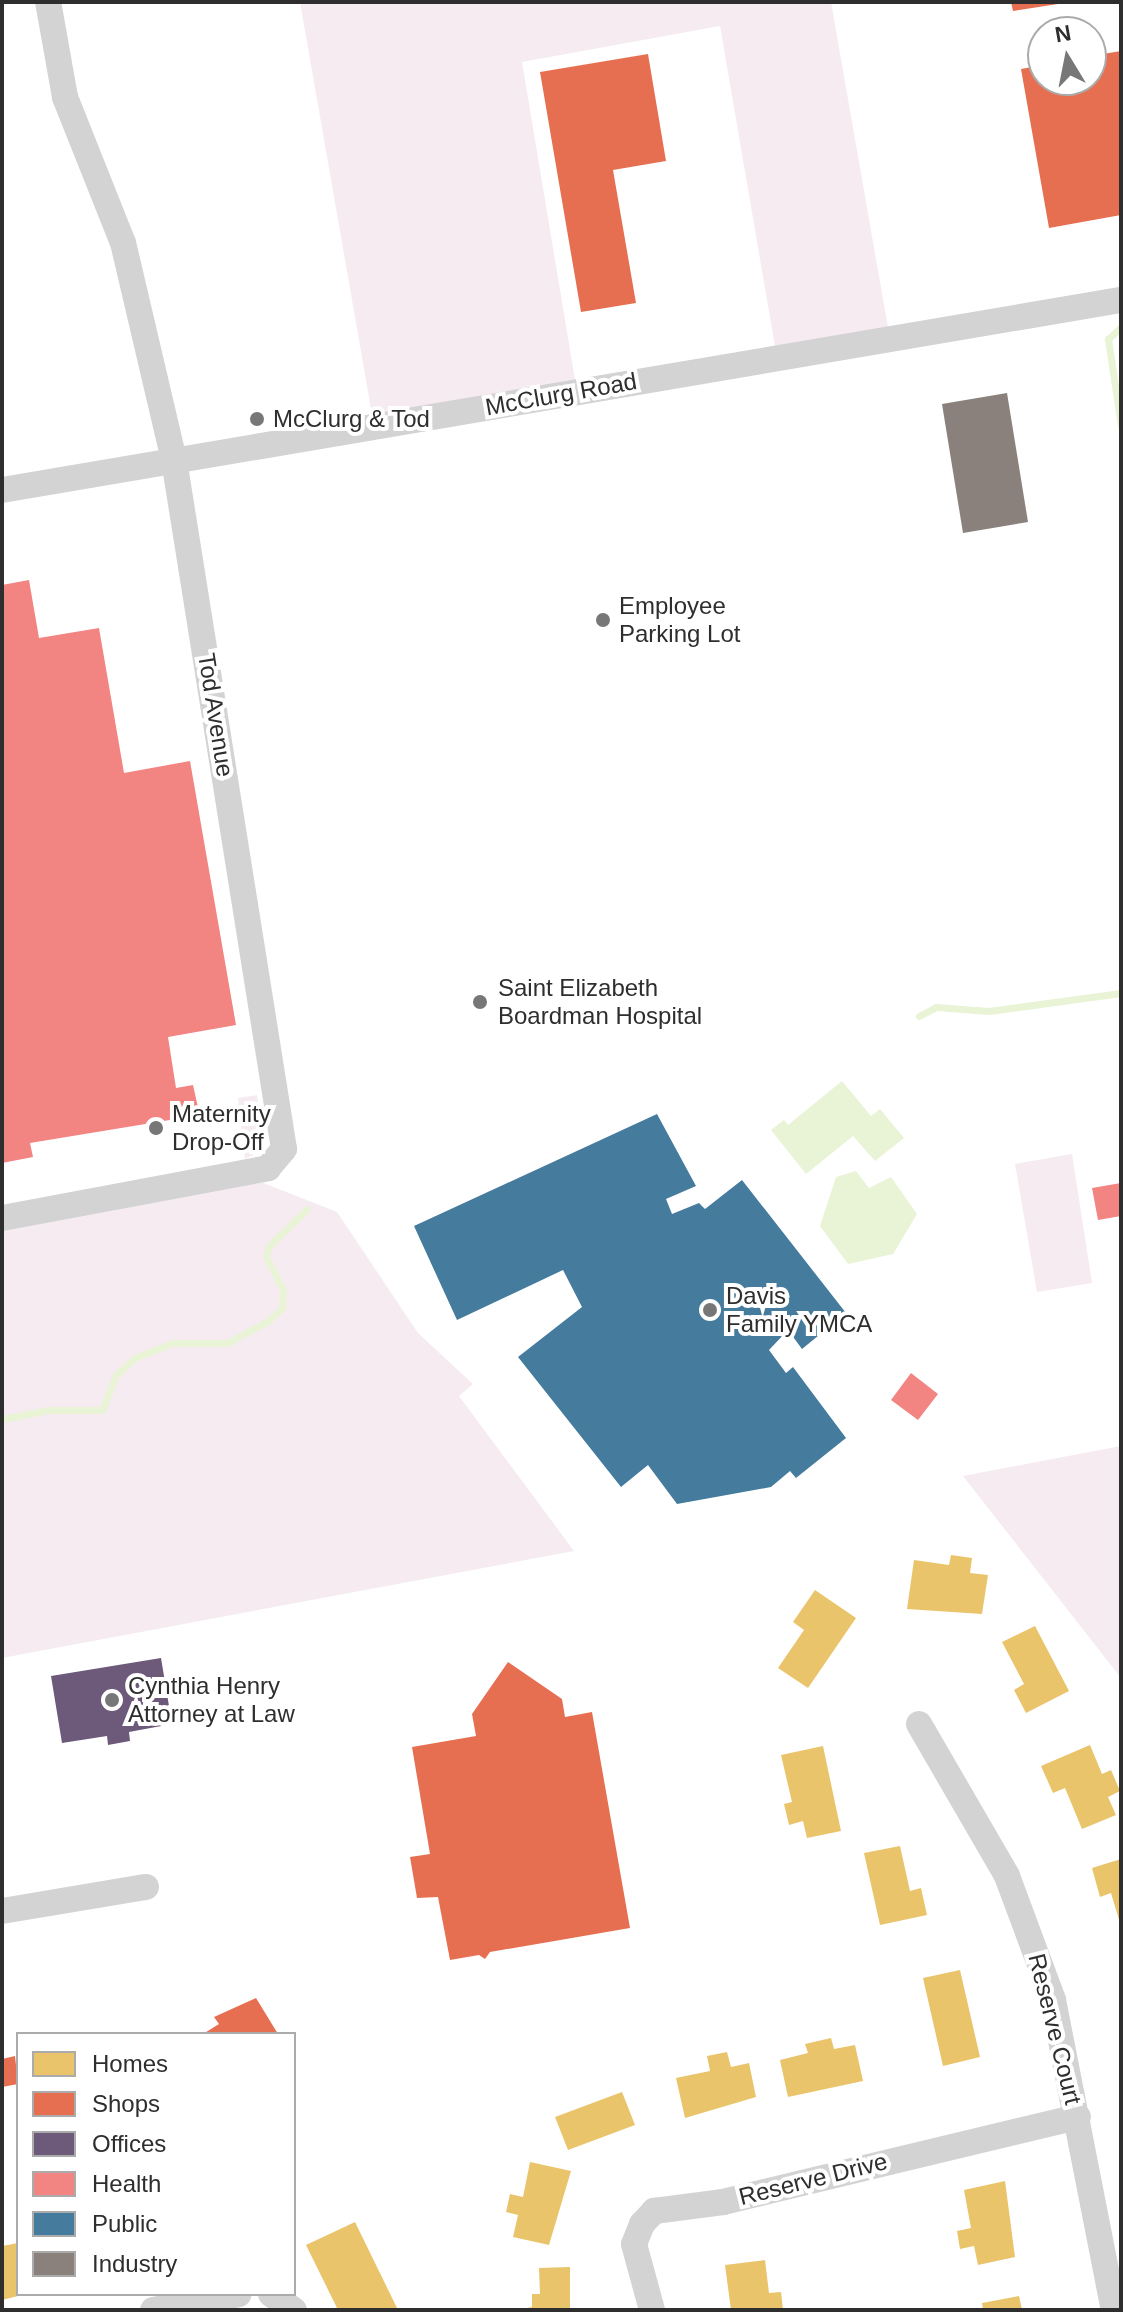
<!DOCTYPE html>
<html>
<head>
<meta charset="utf-8">
<style>
  body { margin:0 }
  #map { position:relative; width:1123px; height:2312px; overflow:hidden; background:#fff; font-family:Helvetica,sans-serif }
  div>[style] { position:absolute }
  .green>* { inset:0; background:#f5ebf1 }
  .water>* { inset:0; background:#e9f3d6 }
  .homes>* { inset:0; background:#e9c46a }
  .shops>* { inset:0; background:#e76f51 }
  .offices>* { inset:0; background:#6d597a }
  .health>* { inset:0; background:#f28482 }
  .public>* { inset:0; background:#457b9d }
  .industry>* { inset:0; background:#8a817c }
  .stream>* { height:7px; margin:-3.5px; padding:0 3.5px; transform-origin:3.5px; border-radius:3.5px; background:#e9f3d6 }
  .minor>* { height:26px; margin:-13px; padding:0 13px; transform-origin:13px; border-radius:13px; background:#d3d3d3 }
  .dots>* { width:22px; height:22px; translate:-50% -50%; box-sizing:border-box; border:4px solid #fff; border-radius:50% }
  span { translate:-50% -50%; white-space:nowrap; text-align:center; line-height:1.15; -webkit-text-stroke:8px #fff; paint-order:stroke }
  .street-label { font-size:24px; color:#2e2e2e }
  .poi-label { font-size:24px; color:#2e2e2e }
  .left { translate:0 -50%; text-align:left }
  .frame { position:absolute; inset:0; border:4px solid #2e2e2e; pointer-events:none }
  .legend { position:absolute; left:16px; top:2032px; width:280px; height:264px; box-sizing:border-box; background:#fff; border:2px solid #ababab; margin:0; padding:10px 14px; list-style:none; font-size:24px; color:#2e2e2e }
  .legend li { display:flex; align-items:center; gap:16px; height:40px }
  .legend b { width:40px; border:2px solid #ababab }
  .north { position:absolute; left:1027px; top:16px; width:80px; height:80px; box-sizing:border-box; background:#fff; border:2px solid #ababab; border-radius:50%; rotate:350deg; font-size:22px; font-weight:700; line-height:32px; text-align:center; color:#2e2e2e }
  .north::after { content:''; display:block; margin:auto; width:28px; height:36px; background:#777; clip-path:polygon(50% 0,100% 100%,50% 72%,0 100%) }
</style>
</head>
<body>
<div id="map">
  <div class="green">
    <div style="clip-path:polygon(300px 2px,831px 2px,890px 339px,777px 358px,720px 26px,522px 62px,577px 392px,374px 426px)"></div>
    <div style="clip-path:polygon(257px 1095px,265px 1148px,245px 1159px,238px 1098px)"></div>
    <div style="clip-path:polygon(1072px 1154px,1092px 1283px,1037px 1292px,1015px 1164px)"></div>
    <div style="clip-path:polygon(261px 1182px,337px 1212px,418px 1333px,473px 1384px,459px 1396px,574px 1551px,2px 1658px,2px 1226px)"></div>
    <div style="clip-path:polygon(1121px 1446px,1121px 1678px,963px 1476px)"></div>
  </div>
  <div class="water">
    <div style="clip-path:polygon(842px 1081px,871px 1116px,880px 1109px,904px 1138px,875px 1161px,853px 1136px,806px 1174px,771px 1130px,784px 1120px,788px 1125px)"></div>
    <div style="clip-path:polygon(856px 1171px,869px 1188px,891px 1177px,917px 1214px,893px 1254px,848px 1264px,820px 1226px,836px 1177px)"></div>
  </div>
  <div class="homes">
    <div style="clip-path:polygon(951px 1555px,972px 1558px,970px 1573px,988px 1575px,982px 1614px,907px 1609px,914px 1560px,949px 1565px)"></div>
    <div style="clip-path:polygon(815px 1590px,856px 1618px,808px 1688px,778px 1668px,804px 1630px,793px 1622px)"></div>
    <div style="clip-path:polygon(1035px 1626px,1069px 1691px,1026px 1713px,1014px 1690px,1024px 1684px,1002px 1642px)"></div>
    <div style="clip-path:polygon(1090px 1745px,1102px 1774px,1111px 1770px,1120px 1791px,1108px 1797px,1116px 1815px,1082px 1829px,1065px 1788px,1053px 1793px,1041px 1766px)"></div>
    <div style="clip-path:polygon(823px 1746px,841px 1831px,807px 1838px,803px 1821px,789px 1825px,784px 1804px,792px 1802px,781px 1755px)"></div>
    <div style="clip-path:polygon(900px 1846px,910px 1891px,921px 1888px,927px 1915px,880px 1925px,864px 1853px)"></div>
    <div style="clip-path:polygon(1121px 1859px,1121px 1923px,1120px 1923px,1111px 1893px,1100px 1897px,1092px 1868px)"></div>
    <div style="clip-path:polygon(960px 1970px,980px 2057px,943px 2066px,923px 1978px)"></div>
    <div style="clip-path:polygon(831px 2038px,834px 2049px,855px 2045px,863px 2081px,788px 2097px,780px 2060px,808px 2053px,805px 2044px)"></div>
    <div style="clip-path:polygon(727px 2052px,731px 2067px,749px 2063px,756px 2097px,685px 2118px,676px 2078px,710px 2071px,707px 2056px)"></div>
    <div style="clip-path:polygon(622px 2092px,635px 2125px,568px 2150px,555px 2117px)"></div>
    <div style="clip-path:polygon(530px 2162px,571px 2171px,549px 2245px,513px 2237px,518px 2215px,506px 2212px,510px 2194px,523px 2197px)"></div>
    <div style="clip-path:polygon(1005px 2181px,1015px 2257px,978px 2265px,974px 2246px,960px 2249px,957px 2231px,971px 2228px,964px 2190px)"></div>
    <div style="clip-path:polygon(355px 2222px,398px 2310px,338px 2310px,306px 2245px)"></div>
    <div style="clip-path:polygon(18px 2243px,18px 2296px,2px 2300px,2px 2246px)"></div>
    <div style="clip-path:polygon(765px 2260px,769px 2293px,781px 2292px,783px 2310px,731px 2310px,725px 2265px)"></div>
    <div style="clip-path:polygon(570px 2267px,570px 2310px,517px 2310px,532px 2307px,532px 2294px,540px 2294px,539px 2268px)"></div>
    <div style="clip-path:polygon(1019px 2296px,1022px 2310px,983px 2310px,982px 2303px)"></div>
  </div>
  <div class="shops">
    <div style="clip-path:polygon(1011px 2px,1058px 2px,1058px 4px,1013px 11px)"></div>
    <div style="clip-path:polygon(1121px 51px,1121px 215px,1049px 228px,1021px 69px,1043px 65px,1043px 80px,1091px 80px,1091px 56px)"></div>
    <div style="clip-path:polygon(648px 54px,666px 161px,613px 170px,636px 303px,581px 312px,540px 72px)"></div>
    <div style="clip-path:polygon(508px 1662px,562px 1699px,565px 1717px,592px 1712px,630px 1928px,490px 1952px,485px 1959px,479px 1955px,450px 1960px,438px 1897px,417px 1898px,410px 1857px,430px 1854px,412px 1747px,476px 1736px,472px 1714px)"></div>
    <div style="clip-path:polygon(256px 1998px,278px 2034px,203px 2034px,219px 2024px,214px 2017px)"></div>
    <div style="clip-path:polygon(15px 2056px,18px 2084px,2px 2087px,2px 2059px)"></div>
  </div>
  <div class="offices">
    <div style="clip-path:polygon(161px 1658px,172px 1724px,129px 1732px,130px 1741px,108px 1745px,107px 1736px,62px 1743px,51px 1676px)"></div>
  </div>
  <div class="health">
    <div style="clip-path:polygon(29px 580px,39px 638px,99px 628px,124px 773px,190px 761px,236px 1025px,168px 1037px,176px 1088px,193px 1085px,201px 1121px,194px 1116px,30px 1143px,33px 1157px,2px 1163px,2px 585px)"></div>
    <div style="clip-path:polygon(1121px 1183px,1121px 1216px,1098px 1220px,1092px 1188px)"></div>
    <div style="clip-path:polygon(911px 1373px,938px 1394px,918px 1420px,891px 1400px)"></div>
  </div>
  <div class="public">
    <div style="clip-path:polygon(657px 1114px,696px 1186px,666px 1199px,672px 1214px,699px 1203px,705px 1209px,742px 1180px,846px 1313px,802px 1349px,788px 1330px,769px 1350px,786px 1373px,793px 1367px,846px 1438px,796px 1478px,790px 1471px,771px 1487px,677px 1504px,648px 1465px,621px 1487px,518px 1357px,582px 1307px,563px 1270px,457px 1320px,414px 1226px)"></div>
  </div>
  <div class="industry">
    <div style="clip-path:polygon(1007px 393px,1028px 522px,963px 533px,942px 404px)"></div>
  </div>
  <div class="stream">
    <div style="left:1121px;top:327px;width:18px;rotate:137deg"></div>
    <div style="left:1108px;top:339px;width:88px;rotate:81.5deg"></div>
    <div style="left:919px;top:1016px;width:19px;rotate:-28deg"></div>
    <div style="left:936px;top:1007px;width:53px;rotate:4.3deg"></div>
    <div style="left:989px;top:1011px;width:133px;rotate:-7.8deg"></div>
    <div style="left:2px;top:1419px;width:47px;rotate:-11.1deg"></div>
    <div style="left:48px;top:1410px;width:54px"></div>
    <div style="left:102px;top:1410px;width:38px;rotate:-68deg"></div>
    <div style="left:116px;top:1375px;width:25px;rotate:-42deg"></div>
    <div style="left:135px;top:1358px;width:40px;rotate:-22deg"></div>
    <div style="left:172px;top:1343px;width:55px"></div>
    <div style="left:227px;top:1343px;width:47px;rotate:-28.2deg"></div>
    <div style="left:268px;top:1321px;width:19px;rotate:-43deg"></div>
    <div style="left:282px;top:1308px;width:18px;rotate:-87deg"></div>
    <div style="left:283px;top:1290px;width:38px;rotate:-117deg"></div>
    <div style="left:266px;top:1256px;width:10px;rotate:-73deg"></div>
    <div style="left:269px;top:1246px;width:53px;rotate:-44.2deg"></div>
  </div>
  <div class="minor">
    <div style="left:2px;top:490px;width:1135px;rotate:-9.64deg"></div>
    <div style="left:2px;top:1218px;width:271px;rotate:-10.6deg"></div>
    <div style="left:268px;top:1168px;width:25px;rotate:-50deg"></div>
    <div style="left:284px;top:1149px;width:698px;rotate:-99.07deg"></div>
    <div style="left:174px;top:460px;width:223px;rotate:-103.2deg"></div>
    <div style="left:123px;top:243px;width:157px;rotate:-111.7deg"></div>
    <div style="left:65px;top:97px;width:97px;rotate:-100.1deg"></div>
    <div style="left:919px;top:1724px;width:176px;rotate:59.9deg"></div>
    <div style="left:1007px;top:1876px;width:132px;rotate:69.6deg"></div>
    <div style="left:1053px;top:2000px;width:316px;rotate:78.9deg"></div>
    <div style="left:2px;top:1911px;width:146px;rotate:-9.5deg"></div>
    <div style="left:271px;top:2294px;width:28px;rotate:35deg"></div>
    <div style="left:153px;top:2310px;width:87px;rotate:-10.5deg"></div>
    <div style="left:652px;top:2310px;width:68px;rotate:-105.3deg"></div>
    <div style="left:634px;top:2244px;width:22px;rotate:-68deg"></div>
    <div style="left:642px;top:2224px;width:18px;rotate:-47deg"></div>
    <div style="left:654px;top:2211px;width:70px;rotate:-7.4deg"></div>
    <div style="left:723px;top:2202px;width:365px;rotate:-13.5deg"></div>
  </div>
  <div class="dots">
    <div style="left:257px;top:419px;background:#777"></div>
    <div style="left:603px;top:620px;background:#777"></div>
    <div style="left:480px;top:1002px;background:#777"></div>
    <div style="left:156px;top:1128px;background:#777"></div>
    <div style="left:710px;top:1310px;background:#777"></div>
    <div style="left:112px;top:1700px;background:#777"></div>
  </div>
  <div class="street-label">
    <span style="left:561px;top:394px;rotate:-10deg">McClurg Road</span>
    <span style="left:216px;top:715px;rotate:81deg">Tod Avenue</span>
    <span style="left:1055px;top:2029px;rotate:76deg">Reserve Court</span>
    <span style="left:813px;top:2179px;rotate:-14deg">Reserve Drive</span>
  </div>
  <div class="poi-label">
    <span class="left" style="left:273px;top:419px">McClurg &amp; Tod</span>
    <span class="left" style="left:619px;top:620px">Employee<br>Parking Lot</span>
    <span class="left" style="left:498px;top:1002px">Saint Elizabeth<br>Boardman Hospital</span>
    <span class="left" style="left:172px;top:1128px">Maternity<br>Drop-Off</span>
    <span class="left" style="left:726px;top:1310px">Davis<br>Family YMCA</span>
    <span class="left" style="left:128px;top:1700px">Cynthia Henry<br>Attorney at Law</span>
  </div>
  <div class="frame"></div>
  <ul class="legend">
  <li><b style="height:22px;background:#e9c46a"></b>Homes</li>
  <li><b style="height:22px;background:#e76f51"></b>Shops</li>
  <li><b style="height:22px;background:#6d597a"></b>Offices</li>
  <li><b style="height:22px;background:#f28482"></b>Health</li>
  <li><b style="height:22px;background:#457b9d"></b>Public</li>
  <li><b style="height:22px;background:#8a817c"></b>Industry</li>
  </ul>
  <div class="north">N</div>
</div>
</body>
</html>
